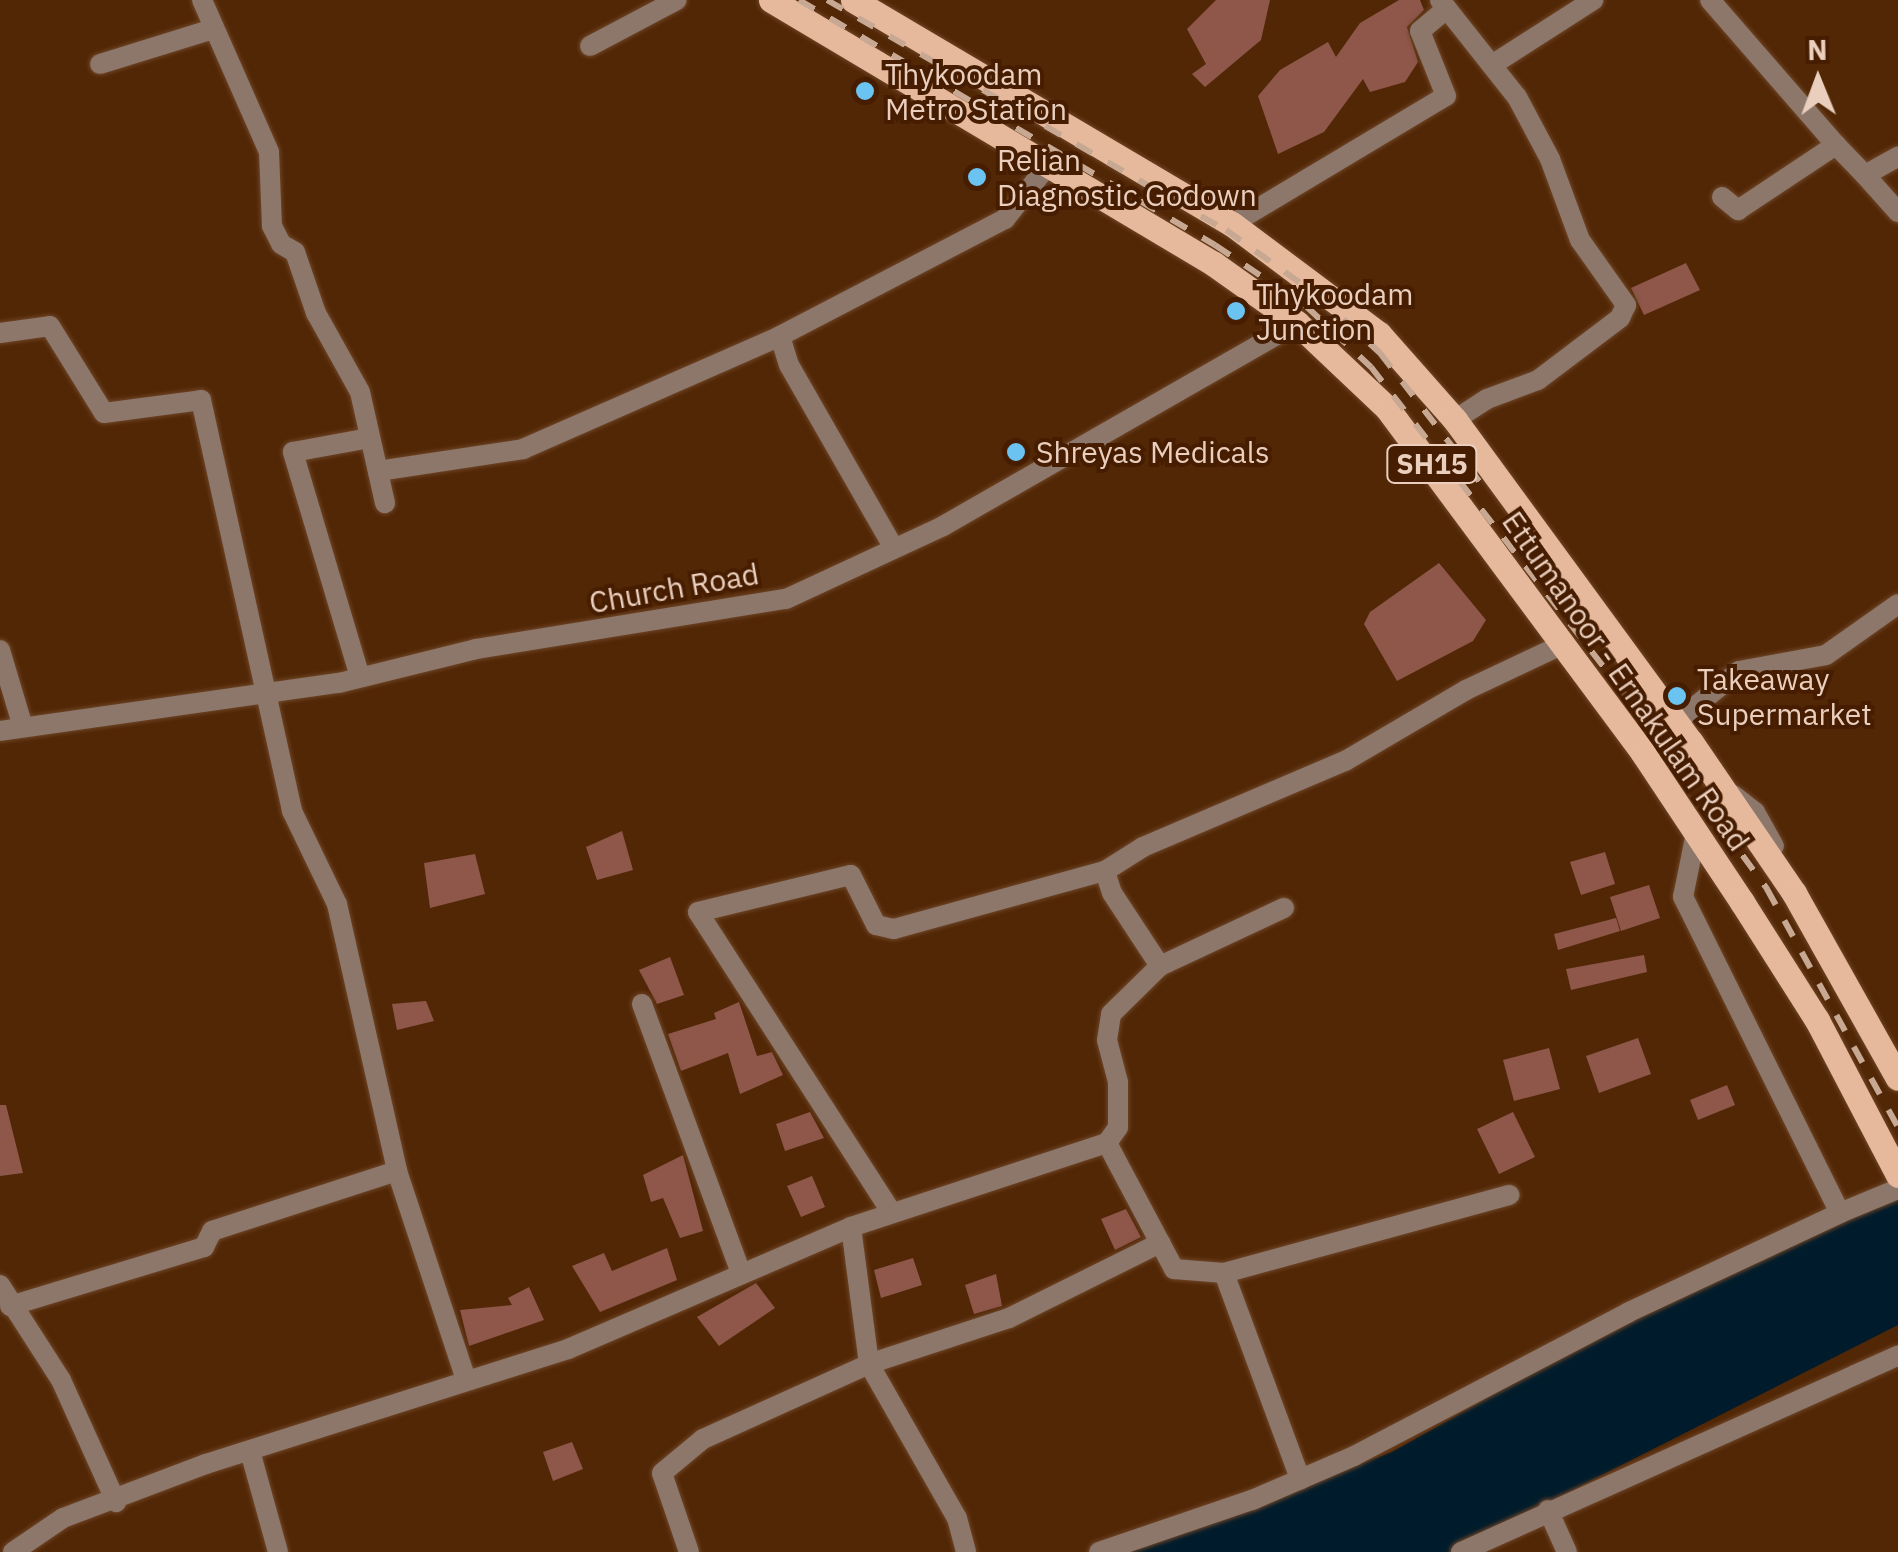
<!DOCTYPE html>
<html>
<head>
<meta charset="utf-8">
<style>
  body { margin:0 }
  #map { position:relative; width:1898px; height:1552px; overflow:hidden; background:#522706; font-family:"IBM Plex Sans",sans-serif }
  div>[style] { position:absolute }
  .water>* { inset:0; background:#001c2c }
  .building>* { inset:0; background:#8e574a }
  .roads { filter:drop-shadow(0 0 2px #6d4527) drop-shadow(0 0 2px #6d4527) }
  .minor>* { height:20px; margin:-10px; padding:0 10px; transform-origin:10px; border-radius:10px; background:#8d776a }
  .tertiary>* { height:20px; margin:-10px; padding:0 10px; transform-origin:10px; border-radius:10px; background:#8d776a }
  .primary>* { height:25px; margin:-12.5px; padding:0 12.5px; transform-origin:12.5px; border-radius:12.5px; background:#e6b99d }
  .rail>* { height:6px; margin-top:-3px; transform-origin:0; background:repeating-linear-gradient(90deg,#c6a893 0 18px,transparent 0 36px) }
  .dots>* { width:28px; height:28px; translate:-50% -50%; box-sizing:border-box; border:5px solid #461d00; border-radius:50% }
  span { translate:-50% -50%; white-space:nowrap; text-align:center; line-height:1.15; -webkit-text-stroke:8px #461d00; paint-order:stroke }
  .shield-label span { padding:2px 8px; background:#461d00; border:2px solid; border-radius:8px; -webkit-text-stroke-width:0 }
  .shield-label { font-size:28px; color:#eacfbe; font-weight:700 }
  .poi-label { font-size:30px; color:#eacfbe }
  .left { translate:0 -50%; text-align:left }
  .street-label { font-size:30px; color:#eacfbe }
  .north { position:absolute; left:1768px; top:30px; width:100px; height:100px; -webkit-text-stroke:8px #461d00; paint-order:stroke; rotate:359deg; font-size:28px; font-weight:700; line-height:40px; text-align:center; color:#eacfbe }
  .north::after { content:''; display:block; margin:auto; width:35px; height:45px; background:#eacfbe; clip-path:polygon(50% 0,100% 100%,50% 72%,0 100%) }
</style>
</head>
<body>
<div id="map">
  <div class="water">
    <div style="clip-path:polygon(1898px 1197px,1898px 1325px,1450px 1552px,1128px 1552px,1392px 1452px,1643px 1310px)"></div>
  </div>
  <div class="building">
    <div style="clip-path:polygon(1216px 0,1270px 0,1261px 40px,1205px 87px,1192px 74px,1206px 64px,1187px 29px)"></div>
    <div style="clip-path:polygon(1399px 0,1420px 0,1424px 10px,1407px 27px,1418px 62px,1405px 82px,1370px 92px,1363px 79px,1324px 132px,1278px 154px,1258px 96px,1280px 70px,1328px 42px,1336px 57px,1360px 23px)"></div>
    <div style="clip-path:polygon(1686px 263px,1700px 290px,1644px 315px,1631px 288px)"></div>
    <div style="clip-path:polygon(1439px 563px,1486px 620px,1473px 641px,1397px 681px,1364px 624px,1370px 612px)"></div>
    <div style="clip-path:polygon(622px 831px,633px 870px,597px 880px,586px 847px)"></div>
    <div style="clip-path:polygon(1605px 852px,1615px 884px,1581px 895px,1570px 862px)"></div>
    <div style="clip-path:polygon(475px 854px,485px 894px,430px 908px,424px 863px)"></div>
    <div style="clip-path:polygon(1649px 885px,1660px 918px,1621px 931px,1610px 897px)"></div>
    <div style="clip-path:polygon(1616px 918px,1620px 931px,1558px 950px,1554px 934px)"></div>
    <div style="clip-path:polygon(1644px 955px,1647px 972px,1571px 990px,1566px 969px)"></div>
    <div style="clip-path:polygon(670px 957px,684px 995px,657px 1004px,639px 970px)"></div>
    <div style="clip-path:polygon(426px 1001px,434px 1021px,397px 1030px,392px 1004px)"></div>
    <div style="clip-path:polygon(739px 1002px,757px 1056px,772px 1052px,783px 1075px,740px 1094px,728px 1053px,681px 1071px,668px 1034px,716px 1019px,714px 1013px)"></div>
    <div style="clip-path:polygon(1638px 1038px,1651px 1074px,1599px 1093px,1586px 1056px)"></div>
    <div style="clip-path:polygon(1549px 1048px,1560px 1089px,1514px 1101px,1503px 1060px)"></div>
    <div style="clip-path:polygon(1727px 1085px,1735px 1105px,1698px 1120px,1690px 1100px)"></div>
    <div style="clip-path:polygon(0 1105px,6px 1105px,23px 1173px,0 1176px)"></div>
    <div style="clip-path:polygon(810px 1112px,824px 1138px,785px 1151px,776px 1124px)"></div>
    <div style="clip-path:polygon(1513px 1112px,1535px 1157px,1499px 1174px,1477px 1129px)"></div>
    <div style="clip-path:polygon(683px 1155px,703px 1231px,680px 1238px,663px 1198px,651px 1202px,643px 1175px)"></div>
    <div style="clip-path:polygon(812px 1176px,825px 1207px,801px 1217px,787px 1186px)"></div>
    <div style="clip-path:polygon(1126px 1209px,1141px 1237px,1115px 1250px,1101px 1219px)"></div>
    <div style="clip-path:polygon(667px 1248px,677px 1280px,600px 1312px,572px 1266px,604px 1253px,612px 1271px)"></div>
    <div style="clip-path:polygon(913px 1258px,922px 1285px,881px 1298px,874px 1270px)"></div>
    <div style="clip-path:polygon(996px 1274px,1002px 1306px,974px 1314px,965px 1285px)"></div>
    <div style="clip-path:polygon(756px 1283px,775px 1308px,719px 1346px,697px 1317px)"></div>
    <div style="clip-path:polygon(529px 1287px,544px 1320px,469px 1346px,460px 1310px,512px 1305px,508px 1298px)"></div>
    <div style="clip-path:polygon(572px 1442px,583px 1469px,553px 1481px,543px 1452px)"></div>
  </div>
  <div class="roads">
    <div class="minor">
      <div style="left:202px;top:0;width:166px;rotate:66.2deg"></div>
      <div style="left:269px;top:152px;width:74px;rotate:87.7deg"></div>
      <div style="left:272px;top:226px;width:20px;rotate:63deg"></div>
      <div style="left:281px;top:244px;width:16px;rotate:30deg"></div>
      <div style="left:295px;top:252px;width:65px;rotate:71deg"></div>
      <div style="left:316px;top:313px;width:90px;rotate:60.9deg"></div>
      <div style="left:360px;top:392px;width:114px;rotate:77.3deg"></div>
      <div style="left:1440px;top:0;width:124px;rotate:51.6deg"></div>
      <div style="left:1517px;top:97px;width:70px;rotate:62deg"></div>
      <div style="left:1550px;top:159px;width:86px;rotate:69.7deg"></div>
      <div style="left:1580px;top:240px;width:80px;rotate:54.7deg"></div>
      <div style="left:1626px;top:305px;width:14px;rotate:115deg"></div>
      <div style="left:1620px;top:318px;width:103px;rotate:142.9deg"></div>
      <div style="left:1538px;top:380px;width:54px;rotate:159.6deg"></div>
      <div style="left:1487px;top:399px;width:38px;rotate:147deg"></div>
      <div style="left:1710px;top:0;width:192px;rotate:49deg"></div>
      <div style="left:590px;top:46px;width:98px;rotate:-27.9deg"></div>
      <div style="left:1495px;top:63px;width:117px;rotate:-32.7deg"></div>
      <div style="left:100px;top:64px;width:118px;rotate:-17.2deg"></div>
      <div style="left:1865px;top:175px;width:50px;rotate:48.3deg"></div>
      <div style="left:1722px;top:197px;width:21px;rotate:39deg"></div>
      <div style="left:1738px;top:210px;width:118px;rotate:-33.6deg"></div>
      <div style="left:1836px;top:145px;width:42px;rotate:46deg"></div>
      <div style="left:1865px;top:175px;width:38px;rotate:-29deg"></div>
      <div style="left:1232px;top:224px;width:249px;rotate:-30.9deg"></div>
      <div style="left:1446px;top:96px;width:70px;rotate:-111.8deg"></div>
      <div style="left:1420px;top:31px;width:35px;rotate:-40deg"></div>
      <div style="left:0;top:333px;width:50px;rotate:-8deg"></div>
      <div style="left:50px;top:326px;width:102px;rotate:58.2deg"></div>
      <div style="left:104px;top:413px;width:98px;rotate:-7.6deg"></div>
      <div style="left:201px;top:400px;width:421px;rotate:77.5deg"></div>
      <div style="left:292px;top:811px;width:103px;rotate:64.2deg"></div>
      <div style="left:337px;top:904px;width:274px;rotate:77.3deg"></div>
      <div style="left:397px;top:1171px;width:220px;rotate:71.7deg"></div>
      <div style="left:780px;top:336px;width:30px;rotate:73deg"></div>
      <div style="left:789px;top:365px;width:211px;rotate:60.2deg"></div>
      <div style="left:378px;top:471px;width:147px;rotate:-8.6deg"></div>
      <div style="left:523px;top:449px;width:281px;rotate:-23.7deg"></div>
      <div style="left:780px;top:336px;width:254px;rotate:-27.5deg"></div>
      <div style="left:1005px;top:219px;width:70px;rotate:-51.3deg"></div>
      <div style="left:0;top:650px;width:77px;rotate:73.4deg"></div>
      <div style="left:360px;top:677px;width:235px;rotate:-106.6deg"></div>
      <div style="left:293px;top:452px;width:77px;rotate:-10.4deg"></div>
      <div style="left:1676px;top:722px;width:81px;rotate:-39deg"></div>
      <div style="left:1739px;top:671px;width:88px;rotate:-10.4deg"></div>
      <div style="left:1826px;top:655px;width:88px;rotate:-35.3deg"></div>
      <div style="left:1733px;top:795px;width:28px;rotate:38deg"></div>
      <div style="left:1755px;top:812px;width:39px;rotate:61deg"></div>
      <div style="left:1160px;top:966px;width:137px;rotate:-25.1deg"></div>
      <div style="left:642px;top:1004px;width:287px;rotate:69.8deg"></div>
      <div style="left:1107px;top:1143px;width:143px;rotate:62deg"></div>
      <div style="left:1174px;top:1269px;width:50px;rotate:4.6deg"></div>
      <div style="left:1224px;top:1273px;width:220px;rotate:69.7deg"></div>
      <div style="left:892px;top:1213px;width:358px;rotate:-122.8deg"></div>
      <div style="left:698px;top:912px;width:157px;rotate:-13.6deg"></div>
      <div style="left:851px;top:875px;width:56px;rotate:63.4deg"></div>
      <div style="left:876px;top:925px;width:18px;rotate:13deg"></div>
      <div style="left:894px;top:929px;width:219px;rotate:-15.4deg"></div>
      <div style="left:1840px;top:1213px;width:63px;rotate:-22.5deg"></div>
      <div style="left:851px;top:1227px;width:138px;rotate:82.5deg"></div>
      <div style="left:869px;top:1364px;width:177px;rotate:60.3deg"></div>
      <div style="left:957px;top:1518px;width:35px;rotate:75deg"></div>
      <div style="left:1224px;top:1273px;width:296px;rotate:-15.3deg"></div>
      <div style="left:0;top:1285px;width:113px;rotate:57.3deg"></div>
      <div style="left:61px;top:1380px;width:134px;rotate:65.7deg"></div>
      <div style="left:10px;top:1306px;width:203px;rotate:-16.9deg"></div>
      <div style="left:204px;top:1247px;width:18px;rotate:-63deg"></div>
      <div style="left:212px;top:1231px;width:194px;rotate:-18deg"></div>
      <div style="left:250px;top:1451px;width:105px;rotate:74.5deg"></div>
      <div style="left:1548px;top:1510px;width:46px;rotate:65.7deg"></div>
      <div style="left:13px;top:1552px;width:60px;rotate:-34.2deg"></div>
      <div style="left:63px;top:1518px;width:153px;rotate:-20.7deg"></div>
      <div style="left:206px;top:1464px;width:380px;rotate:-17.6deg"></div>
      <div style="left:568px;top:1349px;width:308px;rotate:-23.3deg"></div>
      <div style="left:851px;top:1227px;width:269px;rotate:-18.2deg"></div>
      <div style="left:1107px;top:1143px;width:19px;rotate:-55deg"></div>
      <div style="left:1118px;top:1127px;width:45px;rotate:-90deg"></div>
      <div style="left:1118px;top:1082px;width:43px;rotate:-104.7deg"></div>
      <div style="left:1107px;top:1040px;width:26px;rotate:-81deg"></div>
      <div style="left:1111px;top:1014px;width:69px;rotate:-44.4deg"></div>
      <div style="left:1160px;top:966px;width:87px;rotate:-123.3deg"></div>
      <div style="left:1112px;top:893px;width:23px;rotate:-108deg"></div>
      <div style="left:1105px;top:871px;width:45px;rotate:-32.3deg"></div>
      <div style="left:1143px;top:847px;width:220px;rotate:-23.1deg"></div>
      <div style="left:1345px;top:761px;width:140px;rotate:-30.4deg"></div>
      <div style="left:1466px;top:690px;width:103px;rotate:-25.3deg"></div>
      <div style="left:689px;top:1552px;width:83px;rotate:-108.9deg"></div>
      <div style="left:662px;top:1473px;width:53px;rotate:-39.7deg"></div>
      <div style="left:703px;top:1439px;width:182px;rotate:-24.3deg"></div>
      <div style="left:869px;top:1364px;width:147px;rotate:-18.2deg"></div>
      <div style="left:1009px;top:1318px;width:169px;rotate:-26.4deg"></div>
      <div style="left:1099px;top:1552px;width:162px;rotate:-18.8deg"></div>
      <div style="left:1252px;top:1500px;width:111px;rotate:-23.3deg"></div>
      <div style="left:1354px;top:1456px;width:310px;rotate:-27.6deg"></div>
      <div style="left:1629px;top:1312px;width:233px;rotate:-25.1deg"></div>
      <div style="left:1840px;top:1213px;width:353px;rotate:-116.4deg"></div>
      <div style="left:1683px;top:897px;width:65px;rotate:-78.5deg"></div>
      <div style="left:1461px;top:1552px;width:479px;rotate:-24.2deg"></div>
    </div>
    <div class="tertiary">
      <div style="left:0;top:731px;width:342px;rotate:-8.1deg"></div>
      <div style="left:339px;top:683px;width:141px;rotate:-13.9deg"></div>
      <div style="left:476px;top:649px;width:314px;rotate:-9.2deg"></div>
      <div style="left:786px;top:599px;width:173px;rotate:-24.9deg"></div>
      <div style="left:943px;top:526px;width:408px;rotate:-29.8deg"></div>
    </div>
    <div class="primary">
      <div style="left:771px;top:0;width:516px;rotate:30.79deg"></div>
      <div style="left:1214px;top:264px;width:102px;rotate:35.4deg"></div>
      <div style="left:1297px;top:323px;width:124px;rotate:43.4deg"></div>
      <div style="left:1387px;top:408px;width:430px;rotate:53.4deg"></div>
      <div style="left:1643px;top:753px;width:179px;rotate:56.4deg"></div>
      <div style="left:1742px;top:902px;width:140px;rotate:57.6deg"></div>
      <div style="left:1817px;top:1020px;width:175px;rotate:62.4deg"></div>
      <div style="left:853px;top:0;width:440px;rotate:30.6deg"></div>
      <div style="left:1232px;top:224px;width:184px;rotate:36.8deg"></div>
      <div style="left:1379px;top:334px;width:115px;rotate:48.5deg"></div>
      <div style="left:1455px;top:420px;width:399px;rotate:53.8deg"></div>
      <div style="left:1691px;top:742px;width:183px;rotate:55.7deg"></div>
      <div style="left:1794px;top:893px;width:212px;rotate:60.7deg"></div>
    </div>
  </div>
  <div class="rail">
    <div style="left:799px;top:0;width:483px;rotate:30.5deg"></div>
    <div style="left:1215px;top:245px;width:111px;rotate:34deg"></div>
    <div style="left:1307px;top:307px;width:88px;rotate:43.2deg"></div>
    <div style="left:1371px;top:367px;width:398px;rotate:52.2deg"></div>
    <div style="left:1615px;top:681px;width:258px;rotate:53.8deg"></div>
    <div style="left:1767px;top:889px;width:272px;rotate:61.2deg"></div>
    <div style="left:827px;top:0;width:461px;rotate:30deg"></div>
    <div style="left:1226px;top:230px;width:112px;rotate:35.5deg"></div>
    <div style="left:1317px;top:295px;width:86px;rotate:42.6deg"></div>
    <div style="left:1380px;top:353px;width:172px;rotate:52.3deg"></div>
  </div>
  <div class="dots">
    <div style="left:865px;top:91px;background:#6bc3f2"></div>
    <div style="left:977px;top:177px;background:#6bc3f2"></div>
    <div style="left:1236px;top:311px;background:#6bc3f2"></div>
    <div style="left:1016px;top:452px;background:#6bc3f2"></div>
    <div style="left:1677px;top:696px;background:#6bc3f2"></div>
  </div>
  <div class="shield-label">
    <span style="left:1432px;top:464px">SH15</span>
  </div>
  <div class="poi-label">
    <span class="left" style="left:885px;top:91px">Thykoodam<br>Metro Station</span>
    <span class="left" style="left:997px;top:177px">Relian<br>Diagnostic Godown</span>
    <span class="left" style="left:1256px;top:311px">Thykoodam<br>Junction</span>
    <span class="left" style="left:1036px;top:452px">Shreyas Medicals</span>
    <span class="left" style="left:1697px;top:696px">Takeaway<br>Supermarket</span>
  </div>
  <div class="street-label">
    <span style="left:674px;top:588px;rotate:-10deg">Church Road</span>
    <span style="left:1626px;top:681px;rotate:55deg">Ettumanoor - Ernakulam Road</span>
  </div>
  <div class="north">N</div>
</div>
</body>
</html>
